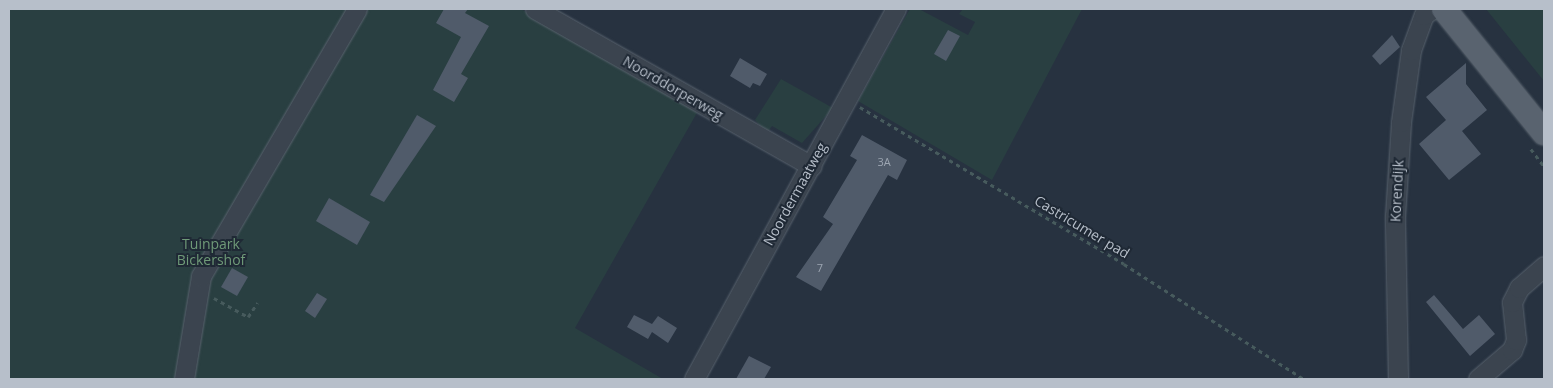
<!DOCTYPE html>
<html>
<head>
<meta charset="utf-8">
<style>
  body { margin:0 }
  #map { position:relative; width:1553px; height:388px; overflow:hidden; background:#273240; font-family:"Open Sans",sans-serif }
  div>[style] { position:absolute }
  .green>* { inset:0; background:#293f41 }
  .building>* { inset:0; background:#505b6a }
  .path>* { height:2.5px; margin-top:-1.25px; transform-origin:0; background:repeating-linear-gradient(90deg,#475b5d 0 4px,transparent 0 8px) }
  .roads { filter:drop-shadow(0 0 1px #58626d) drop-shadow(0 0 1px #58626d) }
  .minor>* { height:19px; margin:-9.5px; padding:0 9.5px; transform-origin:9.5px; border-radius:9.5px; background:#3b444f }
  .major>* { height:24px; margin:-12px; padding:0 12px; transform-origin:12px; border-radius:12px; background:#59636f }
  span { translate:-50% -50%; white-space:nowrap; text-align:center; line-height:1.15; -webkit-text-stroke:4px #1f2935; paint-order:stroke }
  .number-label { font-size:11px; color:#9da6b2 }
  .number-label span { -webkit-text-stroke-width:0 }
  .street-label { font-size:14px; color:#b7bfca }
  .park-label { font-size:14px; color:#6f9a78 }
  .frame { position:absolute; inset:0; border:10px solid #b7bfca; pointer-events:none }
</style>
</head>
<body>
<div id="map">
  <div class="green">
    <div style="clip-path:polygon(9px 9px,521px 9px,698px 111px,575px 328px,663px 379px,9px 379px)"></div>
    <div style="clip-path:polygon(910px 9px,919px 9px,968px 35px,975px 22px,959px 14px,963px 9px,1082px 9px,992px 180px,858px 101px)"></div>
    <div style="clip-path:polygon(1486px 9px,1544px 9px,1544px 81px)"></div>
    <div style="clip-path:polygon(781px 79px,833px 108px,802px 143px,772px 126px,767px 133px,755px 120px)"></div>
  </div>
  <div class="building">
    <div style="clip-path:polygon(444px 9px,468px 9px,465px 13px,489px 26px,461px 74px,468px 78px,454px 102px,433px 90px,461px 37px,436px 23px)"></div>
    <div style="clip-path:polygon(948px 30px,960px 36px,946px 61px,934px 54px)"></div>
    <div style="clip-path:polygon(1392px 35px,1400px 47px,1380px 65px,1372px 56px)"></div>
    <div style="clip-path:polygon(740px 58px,767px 74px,760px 86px,753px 83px,750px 88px,730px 76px)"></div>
    <div style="clip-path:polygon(1466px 63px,1466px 84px,1487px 110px,1462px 131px,1481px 154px,1449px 180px,1419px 144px,1446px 120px,1426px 97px)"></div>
    <div style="clip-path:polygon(417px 115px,436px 126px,384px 202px,370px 195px)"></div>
    <div style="clip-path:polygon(862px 135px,907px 160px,897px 180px,888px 175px,821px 291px,796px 277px,833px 224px,823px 217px,857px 160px,850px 156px)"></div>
    <div style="clip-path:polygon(329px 198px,370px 222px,357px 245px,316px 221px)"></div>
    <div style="clip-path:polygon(232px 268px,248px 277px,237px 296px,221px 287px)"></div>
    <div style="clip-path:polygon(317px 293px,327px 299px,315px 318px,305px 311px)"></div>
    <div style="clip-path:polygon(1434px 295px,1463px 329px,1479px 315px,1495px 334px,1470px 356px,1426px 302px)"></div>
    <div style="clip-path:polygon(634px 315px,652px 324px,658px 316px,677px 328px,668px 343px,652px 332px,648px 339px,627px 327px)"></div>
    <div style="clip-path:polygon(749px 356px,771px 367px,764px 379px,736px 379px)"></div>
  </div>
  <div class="path">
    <div style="left:860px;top:107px;width:307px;rotate:30.7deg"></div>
    <div style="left:1124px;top:264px;width:214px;rotate:32.6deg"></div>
    <div style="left:1531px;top:149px;width:21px;rotate:53deg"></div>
    <div style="left:214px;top:298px;width:39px;rotate:29deg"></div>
    <div style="left:248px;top:317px;width:17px;rotate:-57deg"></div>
  </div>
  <div class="roads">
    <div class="minor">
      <div style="left:535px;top:9px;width:318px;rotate:29.6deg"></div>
      <div style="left:184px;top:379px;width:104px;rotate:-80.6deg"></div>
      <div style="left:201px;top:276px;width:309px;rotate:-59.7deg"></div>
      <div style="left:694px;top:379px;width:422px;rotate:-61.4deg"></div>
      <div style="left:1398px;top:379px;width:163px;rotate:-91.1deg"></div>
      <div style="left:1395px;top:216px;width:94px;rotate:-86.3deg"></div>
      <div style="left:1401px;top:122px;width:73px;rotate:-82.1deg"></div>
      <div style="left:1411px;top:50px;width:37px;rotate:-70deg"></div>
      <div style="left:1424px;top:15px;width:10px;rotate:-37deg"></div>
      <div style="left:1478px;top:379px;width:45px;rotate:-40.5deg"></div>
      <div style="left:1512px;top:350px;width:11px;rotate:-68deg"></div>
      <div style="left:1516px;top:340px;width:38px;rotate:-96deg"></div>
      <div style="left:1512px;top:302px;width:16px;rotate:-63deg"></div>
      <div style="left:1519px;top:288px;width:33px;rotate:-41deg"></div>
    </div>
    <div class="major">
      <div style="left:1444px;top:9px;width:159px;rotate:51.1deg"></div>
    </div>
  </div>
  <div class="number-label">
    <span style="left:884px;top:162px">3A</span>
    <span style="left:820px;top:268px">7</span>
  </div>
  <div class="street-label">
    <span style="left:673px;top:88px;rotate:30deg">Noorddorperweg</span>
    <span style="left:1397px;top:191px;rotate:-87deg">Korendijk</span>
    <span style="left:795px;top:194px;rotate:-61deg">Noordermaatweg</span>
    <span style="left:1082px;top:227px;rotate:31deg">Castricumer pad</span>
  </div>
  <div class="park-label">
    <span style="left:211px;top:252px">Tuinpark<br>Bickershof</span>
  </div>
  <div class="frame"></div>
</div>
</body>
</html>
